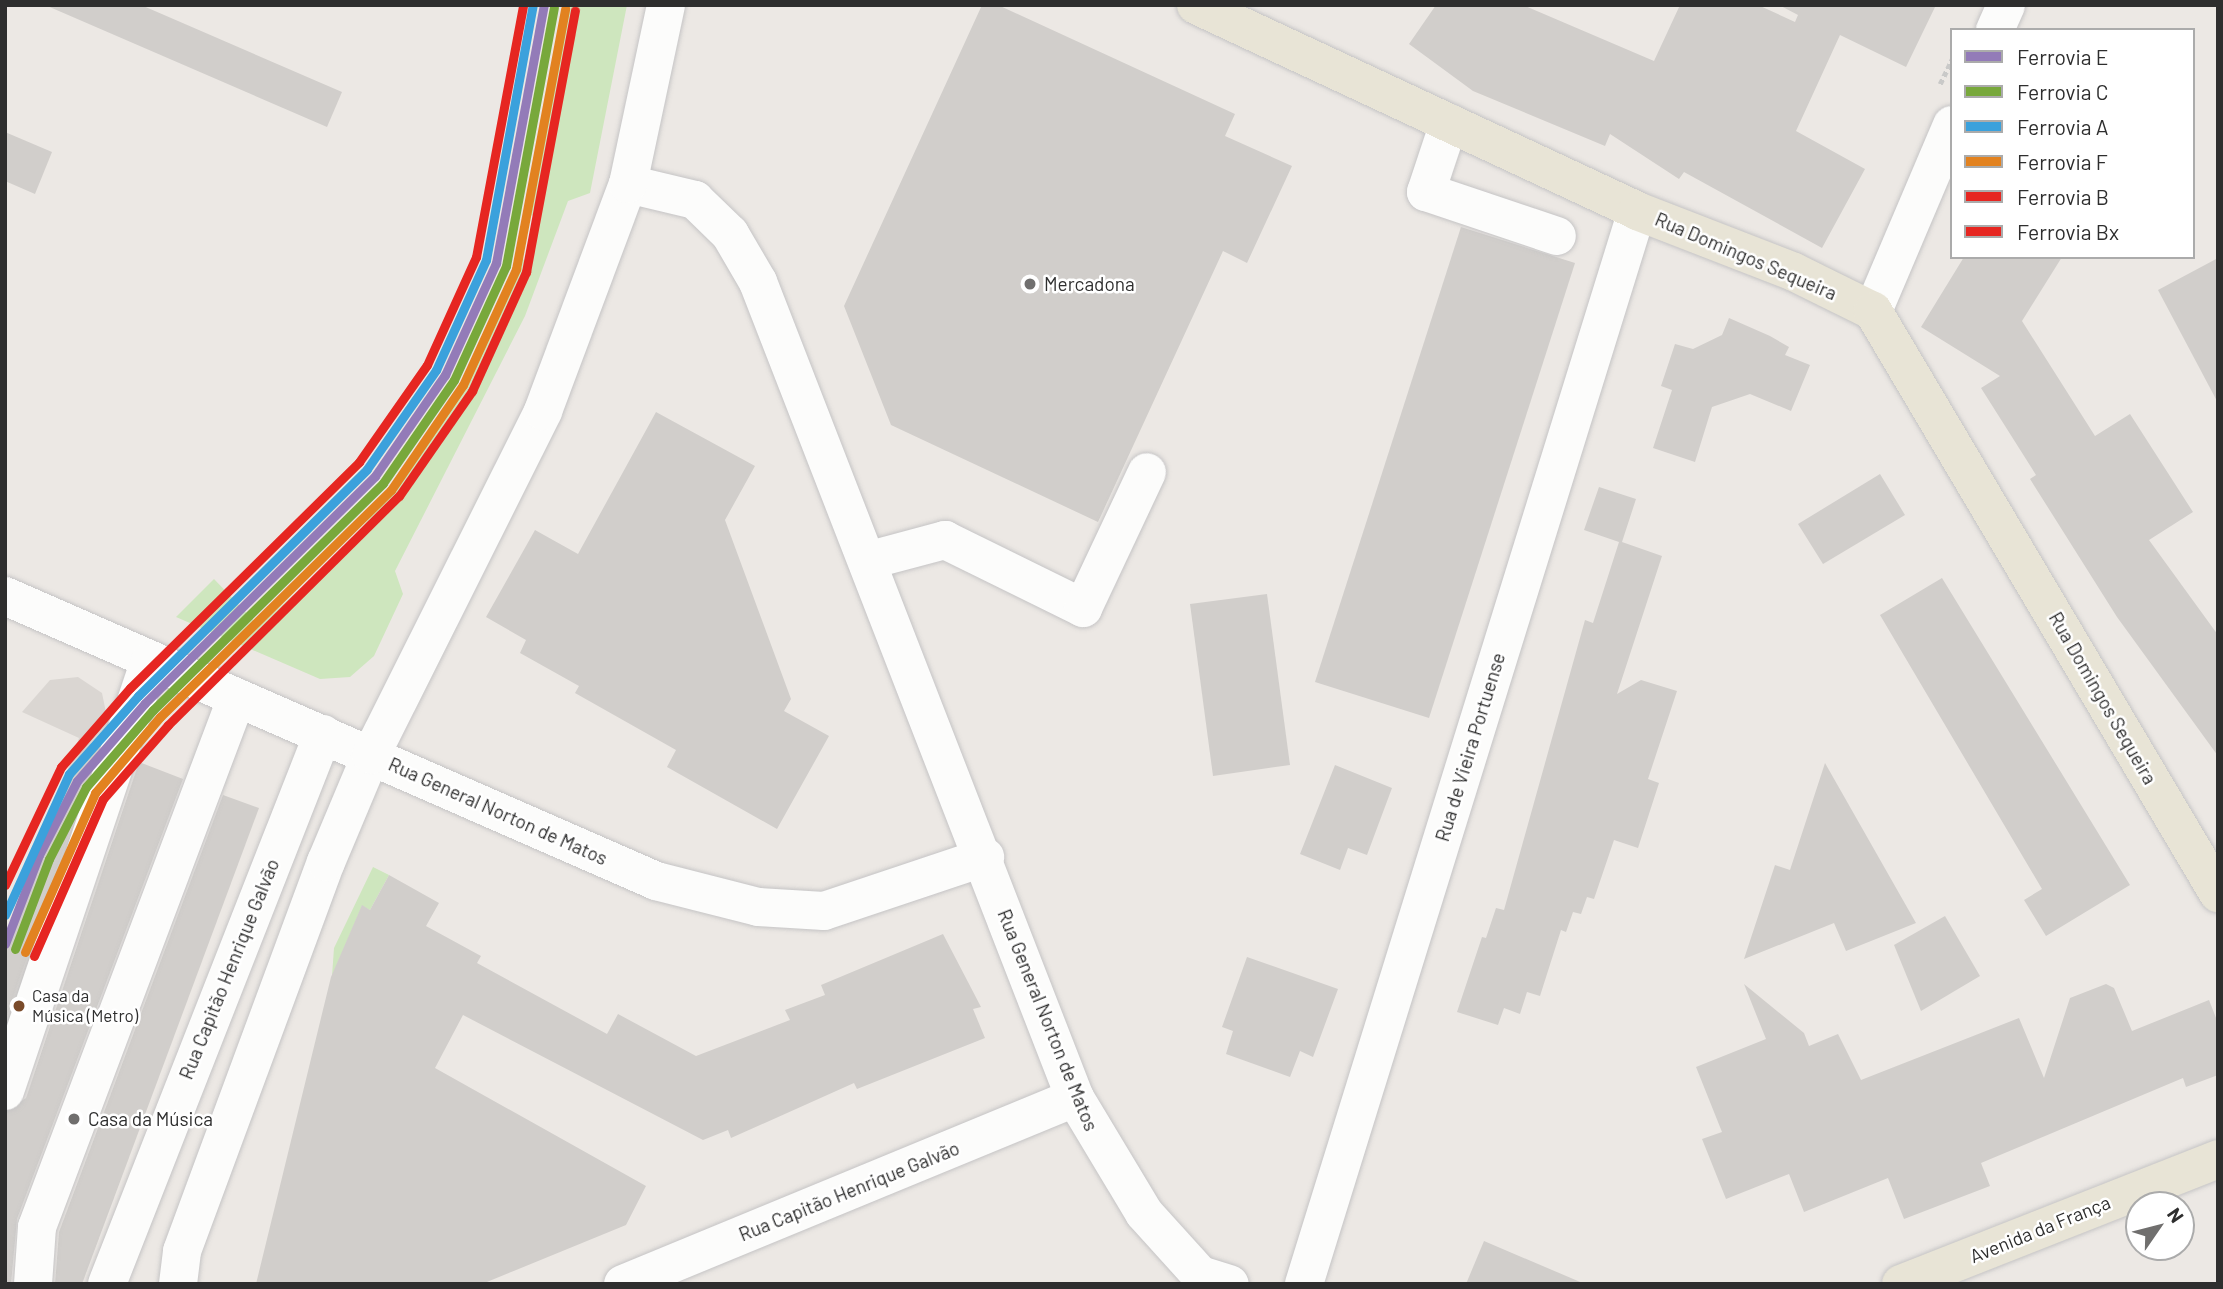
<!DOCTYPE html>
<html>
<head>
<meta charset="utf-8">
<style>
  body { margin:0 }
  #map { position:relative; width:2223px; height:1289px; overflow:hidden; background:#ece8e4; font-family:Barlow,sans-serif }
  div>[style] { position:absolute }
  .green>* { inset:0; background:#cee6be }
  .plaza>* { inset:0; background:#dad6d2 }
  .building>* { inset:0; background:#d1cecb }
  .path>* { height:4.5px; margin-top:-2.25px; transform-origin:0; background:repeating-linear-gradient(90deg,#c9c9c8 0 5px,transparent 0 8.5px) }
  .roads { filter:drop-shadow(0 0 2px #c5c4c5) drop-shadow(0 0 2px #c5c4c5) }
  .minor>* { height:38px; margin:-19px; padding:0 19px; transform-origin:19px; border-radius:19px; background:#fcfcfb }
  .major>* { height:38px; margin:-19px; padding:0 19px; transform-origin:19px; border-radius:19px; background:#e8e4d6 }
  .rail-1>* { height:9px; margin:-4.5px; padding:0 4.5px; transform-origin:4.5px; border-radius:4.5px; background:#937bb8 }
  .rail-2>* { height:9px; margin:-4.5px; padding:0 4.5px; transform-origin:4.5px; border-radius:4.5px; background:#78a83b }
  .rail-3>* { height:9px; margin:-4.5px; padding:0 4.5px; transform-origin:4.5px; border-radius:4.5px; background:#3ba1dc }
  .rail-4>* { height:9px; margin:-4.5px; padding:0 4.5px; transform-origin:4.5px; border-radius:4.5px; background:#e28220 }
  .rail-5>* { height:9px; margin:-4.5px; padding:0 4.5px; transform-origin:4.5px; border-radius:4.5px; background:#e62621 }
  .rail-6>* { height:9px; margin:-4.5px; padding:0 4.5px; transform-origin:4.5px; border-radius:4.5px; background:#e62621 }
  .dots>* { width:19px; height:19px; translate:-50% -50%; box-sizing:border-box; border:4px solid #fff; border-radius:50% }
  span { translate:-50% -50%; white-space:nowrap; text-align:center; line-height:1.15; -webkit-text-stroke:5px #fff; paint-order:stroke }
  .bus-label { font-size:17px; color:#2e2e2e }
  .left { translate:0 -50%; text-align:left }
  .street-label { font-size:19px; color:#2e2e2e }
  .poi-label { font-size:19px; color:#2e2e2e }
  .frame { position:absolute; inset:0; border:7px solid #2e2e2e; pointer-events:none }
  .legend { position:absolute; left:1950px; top:28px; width:245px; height:231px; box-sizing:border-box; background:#fff; border:2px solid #ababab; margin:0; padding:9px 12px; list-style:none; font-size:21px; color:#2e2e2e }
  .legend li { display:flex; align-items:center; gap:14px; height:35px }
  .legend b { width:35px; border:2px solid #ababab }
  .north { position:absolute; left:2125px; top:1191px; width:70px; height:70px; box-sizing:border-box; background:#fff; border:2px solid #ababab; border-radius:50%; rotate:55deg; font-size:19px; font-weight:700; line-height:28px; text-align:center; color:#2e2e2e }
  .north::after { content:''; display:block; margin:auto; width:24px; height:32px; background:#706f6e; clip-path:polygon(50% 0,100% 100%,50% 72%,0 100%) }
</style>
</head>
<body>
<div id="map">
  <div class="green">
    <div style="clip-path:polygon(563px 5px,627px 5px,590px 193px,568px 201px,525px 316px,395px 571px,403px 594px,374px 656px,350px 677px,320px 679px,176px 617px,214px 579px,259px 626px,344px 549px,415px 463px,472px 371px,517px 259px,528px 260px,535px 216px,525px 214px)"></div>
    <div style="clip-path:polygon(373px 867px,389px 875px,370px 910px,362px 906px,332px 976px,334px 948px)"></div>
  </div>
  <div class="plaza">
    <div style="clip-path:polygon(78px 677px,102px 693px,109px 727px,5px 1031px,5px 944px,79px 738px,22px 712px,50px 680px)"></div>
  </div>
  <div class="building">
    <div style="clip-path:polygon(45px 5px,141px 5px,342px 92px,327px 127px)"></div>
    <div style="clip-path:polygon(982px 5px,998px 5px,1235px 114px,1225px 136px,1292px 166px,1247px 263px,1223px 251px,1098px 522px,891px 425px,844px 306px)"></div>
    <div style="clip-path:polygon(1436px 5px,1523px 5px,1654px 61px,1680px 5px,1758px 5px,1795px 22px,1798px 15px,1779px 5px,1936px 5px,1906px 67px,1840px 35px,1796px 131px,1865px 169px,1822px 248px,1684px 172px,1679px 179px,1610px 134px,1605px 146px,1473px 91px,1409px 44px)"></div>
    <div style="clip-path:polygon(5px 132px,52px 152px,35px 194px,5px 181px)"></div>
    <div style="clip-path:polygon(1461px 227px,1575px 263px,1429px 718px,1315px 682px)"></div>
    <div style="clip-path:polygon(1964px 257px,2062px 257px,2022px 321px,2095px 436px,2130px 414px,2193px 512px,2149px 540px,2218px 635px,2218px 756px,2117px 617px,2030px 479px,2036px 475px,1981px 388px,2000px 376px,1921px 327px)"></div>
    <div style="clip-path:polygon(2218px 258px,2218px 403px,2158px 290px)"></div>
    <div style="clip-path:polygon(1729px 318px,1770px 336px,1789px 347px,1785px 355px,1810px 365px,1791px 411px,1750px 394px,1712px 407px,1695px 462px,1653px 448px,1672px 390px,1661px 386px,1675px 344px,1693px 349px,1722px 335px)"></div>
    <div style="clip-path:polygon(656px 412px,755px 466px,725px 520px,791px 699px,784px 711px,829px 736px,777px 829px,667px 767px,676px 750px,575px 693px,579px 686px,520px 653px,526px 640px,486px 617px,535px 530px,578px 554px)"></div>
    <div style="clip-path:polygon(1880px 474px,1905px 515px,1823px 564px,1798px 524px)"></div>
    <div style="clip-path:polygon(1599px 487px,1636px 499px,1622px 542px,1662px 556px,1617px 694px,1641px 680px,1677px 691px,1648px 779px,1659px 783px,1638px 848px,1614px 840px,1594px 899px,1587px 897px,1581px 914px,1573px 912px,1566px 932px,1561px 930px,1540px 996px,1527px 992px,1520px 1014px,1504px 1008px,1498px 1025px,1457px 1012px,1482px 937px,1486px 938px,1496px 908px,1504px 910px,1585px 620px,1593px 623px,1619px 542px,1584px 530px)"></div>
    <div style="clip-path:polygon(1942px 578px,2130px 885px,2046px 936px,2024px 900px,2042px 889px,1880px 615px)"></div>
    <div style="clip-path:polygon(1267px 594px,1290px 765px,1213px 776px,1190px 604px)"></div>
    <div style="clip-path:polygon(84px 741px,98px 747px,5px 1022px,5px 954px)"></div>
    <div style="clip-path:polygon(139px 762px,183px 779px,17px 1219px,11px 1284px,5px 1284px,5px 1112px,26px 1098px)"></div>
    <div style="clip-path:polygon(1825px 763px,1916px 923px,1846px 951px,1834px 923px,1744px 959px,1775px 865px,1790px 870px)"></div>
    <div style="clip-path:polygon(1335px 765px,1392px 788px,1367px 855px,1348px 848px,1340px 870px,1300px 854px)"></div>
    <div style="clip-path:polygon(223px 795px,259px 808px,82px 1284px,55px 1284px,59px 1232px)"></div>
    <div style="clip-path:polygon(389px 875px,439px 903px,426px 926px,481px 956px,477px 963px,607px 1034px,618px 1014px,696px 1056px,790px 1020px,785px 1010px,825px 995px,821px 985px,943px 934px,981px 1007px,973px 1009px,985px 1038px,857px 1089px,854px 1083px,731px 1138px,728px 1130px,703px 1140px,463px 1015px,435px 1068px,646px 1186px,626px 1225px,482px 1284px,256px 1284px,331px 977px,362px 905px,370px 910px)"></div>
    <div style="clip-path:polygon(1945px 916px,1980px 976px,1921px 1011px,1894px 945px)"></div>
    <div style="clip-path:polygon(1247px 957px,1338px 989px,1313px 1057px,1300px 1051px,1290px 1077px,1226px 1054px,1233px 1031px,1222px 1027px)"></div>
    <div style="clip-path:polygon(1744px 984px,1804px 1033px,1809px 1046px,1838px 1034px,1861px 1080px,2019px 1018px,2044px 1078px,2070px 998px,2106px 984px,2114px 988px,2132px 1031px,2209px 1000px,2218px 1023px,2218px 1075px,2186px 1087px,2183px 1078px,1981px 1163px,1990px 1186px,1904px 1219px,1888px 1178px,1804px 1212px,1789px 1174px,1726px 1199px,1702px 1139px,1722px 1132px,1696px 1067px,1766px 1039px)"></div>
    <div style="clip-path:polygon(1484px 1241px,1585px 1284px,1466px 1284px)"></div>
  </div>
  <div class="path">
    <div style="left:1940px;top:84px;width:28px;rotate:-64deg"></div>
  </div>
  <div class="roads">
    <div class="minor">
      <div style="left:1995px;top:30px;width:27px;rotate:-66deg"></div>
      <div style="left:1449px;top:123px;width:73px;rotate:108.4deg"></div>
      <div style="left:1426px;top:192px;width:138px;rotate:18.6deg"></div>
      <div style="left:628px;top:184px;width:69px;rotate:13.4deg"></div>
      <div style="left:695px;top:200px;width:49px;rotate:44.2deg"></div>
      <div style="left:730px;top:234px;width:56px;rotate:59.7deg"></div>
      <div style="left:758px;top:282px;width:875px;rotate:68.77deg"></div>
      <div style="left:1075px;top:1098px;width:134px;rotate:59deg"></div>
      <div style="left:1144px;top:1213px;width:84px;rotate:47.9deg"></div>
      <div style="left:1200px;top:1275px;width:31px;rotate:17deg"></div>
      <div style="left:1873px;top:311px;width:202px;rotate:-67deg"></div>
      <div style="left:870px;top:560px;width:78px;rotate:-14.9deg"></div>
      <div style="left:945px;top:540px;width:154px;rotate:26.2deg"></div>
      <div style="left:1083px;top:608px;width:150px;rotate:-64.8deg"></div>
      <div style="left:5px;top:596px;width:711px;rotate:23.64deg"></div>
      <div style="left:656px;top:881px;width:105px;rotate:14.3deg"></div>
      <div style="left:758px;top:907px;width:66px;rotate:3.5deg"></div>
      <div style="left:824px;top:911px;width:170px;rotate:-18.5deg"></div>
      <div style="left:5px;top:1091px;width:454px;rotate:-71.4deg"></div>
      <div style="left:33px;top:1284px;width:57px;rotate:-86deg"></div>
      <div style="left:37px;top:1227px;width:566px;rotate:-69.33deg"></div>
      <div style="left:107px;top:1284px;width:591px;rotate:-68.56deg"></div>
      <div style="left:178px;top:1284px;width:33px;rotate:-83deg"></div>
      <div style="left:182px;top:1251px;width:415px;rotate:-69.7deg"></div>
      <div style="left:326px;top:862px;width:116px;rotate:-67.2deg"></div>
      <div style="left:371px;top:755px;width:385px;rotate:-63.4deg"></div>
      <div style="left:543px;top:411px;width:242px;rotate:-69.5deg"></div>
      <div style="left:628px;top:184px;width:183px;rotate:-78deg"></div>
      <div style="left:623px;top:1284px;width:489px;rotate:-22.4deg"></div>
      <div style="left:1304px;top:1284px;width:1123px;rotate:-72.76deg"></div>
    </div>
    <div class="major">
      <div style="left:1196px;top:5px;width:487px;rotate:25deg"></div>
      <div style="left:1637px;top:211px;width:168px;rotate:21.2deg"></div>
      <div style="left:1794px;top:272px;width:88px;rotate:26.3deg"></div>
      <div style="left:1873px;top:311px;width:677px;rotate:59.34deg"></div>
      <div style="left:1901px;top:1284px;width:341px;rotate:-21.5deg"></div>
    </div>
  </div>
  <div class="rail-1">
    <div style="left:5px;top:944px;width:95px;rotate:-69.1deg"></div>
    <div style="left:39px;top:855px;width:83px;rotate:-62.8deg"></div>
    <div style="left:77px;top:781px;width:103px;rotate:-48.9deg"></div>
    <div style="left:145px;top:703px;width:323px;rotate:-44.6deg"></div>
    <div style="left:375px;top:476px;width:123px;rotate:-55.3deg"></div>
    <div style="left:445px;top:375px;width:123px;rotate:-65.5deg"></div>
    <div style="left:496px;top:263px;width:262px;rotate:-79.5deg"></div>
  </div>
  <div class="rail-2">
    <div style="left:15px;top:949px;width:96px;rotate:-69.3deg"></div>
    <div style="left:49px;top:859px;width:81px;rotate:-62.8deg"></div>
    <div style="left:86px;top:787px;width:102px;rotate:-49deg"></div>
    <div style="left:153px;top:710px;width:323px;rotate:-44.6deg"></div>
    <div style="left:383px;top:483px;width:125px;rotate:-55.4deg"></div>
    <div style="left:454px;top:380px;width:125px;rotate:-65.5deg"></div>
    <div style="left:506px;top:266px;width:263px;rotate:-79.5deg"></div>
  </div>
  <div class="rail-3">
    <div style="left:5px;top:915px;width:155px;rotate:-65.6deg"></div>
    <div style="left:69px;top:774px;width:104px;rotate:-48.5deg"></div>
    <div style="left:138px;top:696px;width:322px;rotate:-44.7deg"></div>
    <div style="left:367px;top:469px;width:121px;rotate:-55.1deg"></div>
    <div style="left:436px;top:370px;width:121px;rotate:-65.6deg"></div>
    <div style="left:486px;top:260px;width:259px;rotate:-79.6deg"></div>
  </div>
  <div class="rail-4">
    <div style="left:25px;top:952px;width:174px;rotate:-66.2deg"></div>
    <div style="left:95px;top:793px;width:100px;rotate:-49.5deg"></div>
    <div style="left:160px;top:717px;width:324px;rotate:-44.5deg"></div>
    <div style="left:391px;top:490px;width:127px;rotate:-55.6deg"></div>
    <div style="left:463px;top:385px;width:128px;rotate:-65.4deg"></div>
    <div style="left:516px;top:269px;width:265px;rotate:-79.3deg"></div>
  </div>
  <div class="rail-5">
    <div style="left:5px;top:885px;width:131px;rotate:-64.6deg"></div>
    <div style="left:61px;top:767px;width:105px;rotate:-48.9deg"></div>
    <div style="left:130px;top:688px;width:322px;rotate:-44.6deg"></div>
    <div style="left:359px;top:462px;width:118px;rotate:-55deg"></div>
    <div style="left:427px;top:365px;width:119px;rotate:-65.6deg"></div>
    <div style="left:476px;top:257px;width:256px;rotate:-79.4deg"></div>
  </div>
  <div class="rail-6">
    <div style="left:34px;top:956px;width:171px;rotate:-66.3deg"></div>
    <div style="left:103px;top:799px;width:98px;rotate:-48.7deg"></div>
    <div style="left:168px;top:725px;width:325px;rotate:-44.8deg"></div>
    <div style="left:399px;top:496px;width:128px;rotate:-55.2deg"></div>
    <div style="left:472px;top:391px;width:131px;rotate:-65.6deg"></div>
    <div style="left:526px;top:272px;width:266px;rotate:-79.4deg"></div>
  </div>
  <div class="dots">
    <div style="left:1030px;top:284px;background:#706f6e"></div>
    <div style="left:19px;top:1006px;background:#7a4b2a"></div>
    <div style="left:74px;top:1119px;background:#706f6e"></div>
  </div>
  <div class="bus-label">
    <span class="left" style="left:32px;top:1006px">Casa da<br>Música (Metro)</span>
  </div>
  <div class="street-label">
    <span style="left:1746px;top:256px;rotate:23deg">Rua Domingos Sequeira</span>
    <span style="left:2103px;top:698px;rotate:60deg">Rua Domingos Sequeira</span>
    <span style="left:1470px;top:747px;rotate:-73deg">Rua de Vieira Portuense</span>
    <span style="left:498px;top:811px;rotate:24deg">Rua General Norton de Matos</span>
    <span style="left:229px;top:969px;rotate:-68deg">Rua Capitão Henrique Galvão</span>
    <span style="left:1048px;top:1020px;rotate:68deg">Rua General Norton de Matos</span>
    <span style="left:849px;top:1191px;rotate:-22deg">Rua Capitão Henrique Galvão</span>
    <span style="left:2040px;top:1229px;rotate:-22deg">Avenida da França</span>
  </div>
  <div class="poi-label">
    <span class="left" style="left:1044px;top:284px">Mercadona</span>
    <span class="left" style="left:88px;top:1119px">Casa da Música</span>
  </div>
  <div class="frame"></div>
  <ul class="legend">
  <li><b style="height:9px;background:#937bb8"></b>Ferrovia E</li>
  <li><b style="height:9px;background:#78a83b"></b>Ferrovia C</li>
  <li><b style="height:9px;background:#3ba1dc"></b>Ferrovia A</li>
  <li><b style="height:9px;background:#e28220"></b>Ferrovia F</li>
  <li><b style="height:9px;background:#e62621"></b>Ferrovia B</li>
  <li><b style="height:9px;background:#e62621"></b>Ferrovia Bx</li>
  </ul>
  <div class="north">N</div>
</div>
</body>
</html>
